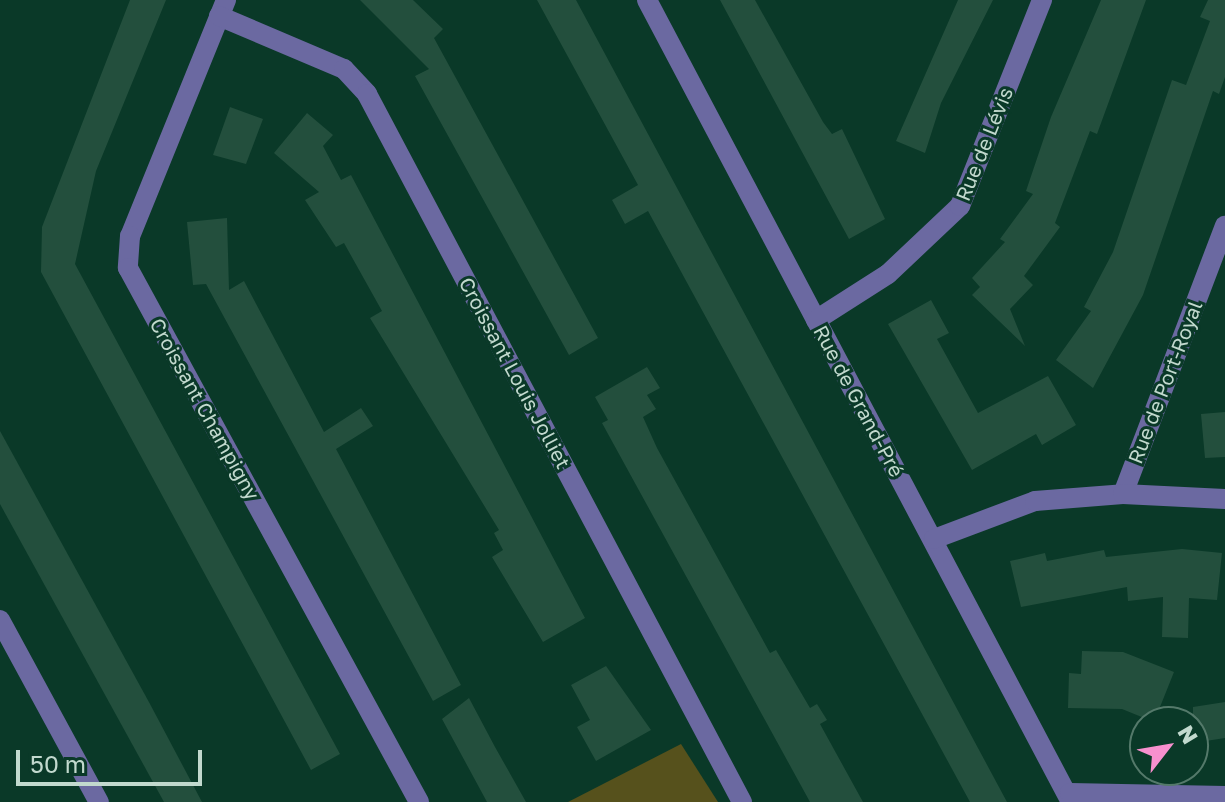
<!DOCTYPE html>
<html>
<head>
<meta charset="utf-8">
<style>
  body { margin:0 }
  #map { position:relative; width:1225px; height:802px; overflow:hidden; background:#0a3928; font-family:"Golos Text",sans-serif }
  div>[style] { position:absolute }
  .green>* { inset:0; background:#56511c }
  .building>* { inset:0; background:#234f3d }
  .minor>* { height:20px; margin:-10px; padding:0 10px; transform-origin:10px; border-radius:10px; background:#6b69a1 }
  span { translate:-50% -50%; white-space:nowrap; text-align:center; line-height:1.15; -webkit-text-stroke:6px #0a3928; paint-order:stroke }
  .street-label { font-size:20px; color:#c2d9ce }
  .north { position:absolute; left:1129px; top:706px; width:80px; height:80px; box-sizing:border-box; background:#0a3928; border:2px solid #54796a; border-radius:50%; rotate:59deg; font-size:22px; font-weight:700; line-height:32px; text-align:center; color:#c2d9ce }
  .north::after { content:''; display:block; margin:auto; width:28px; height:36px; background:#f790ce; clip-path:polygon(50% 0,100% 100%,50% 72%,0 100%) }
  .scale { position:absolute; left:16px; top:750px; width:186px; height:36px; box-sizing:border-box; border:4px solid #c2d9ce; border-top:0; padding-left:10px; font-size:24px; line-height:28px; white-space:nowrap; color:#c2d9ce; -webkit-text-stroke:6px #0a3928; paint-order:stroke }
</style>
</head>
<body>
<div id="map">
  <div class="green">
    <div style="clip-path:polygon(681px 744px,718px 802px,568px 802px)"></div>
  </div>
  <div class="building">
    <div style="clip-path:polygon(130px 0,166px 0,96px 171px,75px 264px,340px 754px,311px 770px,41px 272px,42px 227px)"></div>
    <div style="clip-path:polygon(360px 0,413px 0,443px 29px,434px 38px,598px 338px,569px 355px,415px 76px,429px 69px)"></div>
    <div style="clip-path:polygon(537px 0,576px 0,1007px 802px,970px 802px,648px 211px,625px 224px,612px 200px,638px 185px)"></div>
    <div style="clip-path:polygon(720px 0,755px 0,823px 122px,832px 134px,842px 129px,885px 219px,849px 239px)"></div>
    <div style="clip-path:polygon(958px 0,993px 0,941px 103px,925px 153px,896px 141px)"></div>
    <div style="clip-path:polygon(1101px 0,1146px 0,1097px 134px,1090px 131px,1055px 223px,1060px 227px,1024px 276px,1033px 285px,1010px 309px,1025px 346px,972px 295px,980px 287px,972px 278px,1005px 242px,1000px 239px,1033px 194px,1026px 191px,1051px 117px)"></div>
    <div style="clip-path:polygon(1208px 0,1225px 0,1225px 77px,1219px 94px,1213px 91px,1143px 295px,1093px 388px,1056px 360px,1091px 311px,1084px 307px,1113px 252px,1172px 80px,1186px 85px,1210px 21px,1200px 17px)"></div>
    <div style="clip-path:polygon(230px 107px,263px 119px,246px 164px,213px 155px)"></div>
    <div style="clip-path:polygon(307px 113px,333px 135px,323px 146px,341px 180px,351px 175px,585px 618px,543px 642px,492px 557px,503px 550px,494px 533px,499px 530px,370px 318px,382px 311px,344px 243px,336px 247px,305px 200px,319px 192px,274px 153px)"></div>
    <div style="clip-path:polygon(227px 218px,229px 290px,244px 281px,324px 432px,361px 408px,373px 426px,336px 449px,461px 685px,433px 701px,206px 284px,193px 285px,187px 222px)"></div>
    <div style="clip-path:polygon(931px 300px,949px 333px,937px 339px,978px 413px,1048px 376px,1076px 425px,1042px 445px,1036px 434px,972px 470px,888px 324px)"></div>
    <div style="clip-path:polygon(647px 367px,660px 388px,647px 395px,656px 409px,643px 417px,657px 448px,770px 653px,776px 650px,810px 708px,817px 704px,827px 720px,820px 724px,863px 802px,810px 802px,602px 423px,608px 420px,595px 397px)"></div>
    <div style="clip-path:polygon(1225px 412px,1225px 457px,1205px 458px,1201px 414px)"></div>
    <div style="clip-path:polygon(0 431px,150px 704px,202px 802px,164px 802px,0 504px)"></div>
    <div style="clip-path:polygon(1182px 549px,1222px 553px,1217px 600px,1189px 598px,1188px 638px,1162px 637px,1163px 597px,1128px 601px,1127px 587px,1021px 607px,1010px 561px,1045px 553px,1047px 561px,1104px 550px,1106px 557px)"></div>
    <div style="clip-path:polygon(1082px 651px,1123px 652px,1174px 672px,1154px 722px,1122px 709px,1068px 708px,1069px 673px,1081px 674px)"></div>
    <div style="clip-path:polygon(606px 666px,651px 730px,596px 761px,577px 727px,590px 720px,571px 685px)"></div>
    <div style="clip-path:polygon(469px 698px,495px 747px,526px 802px,487px 802px,474px 778px,442px 719px)"></div>
    <div style="clip-path:polygon(1225px 702px,1225px 738px,1193px 743px,1193px 707px)"></div>
  </div>
  <div class="minor">
    <div style="left:226px;top:0;width:255px;rotate:112.1deg"></div>
    <div style="left:130px;top:236px;width:32px;rotate:94deg"></div>
    <div style="left:128px;top:268px;width:608px;rotate:61.41deg"></div>
    <div style="left:647px;top:0;width:907px;rotate:62.14deg"></div>
    <div style="left:219px;top:16px;width:136px;rotate:23deg"></div>
    <div style="left:344px;top:69px;width:34px;rotate:47deg"></div>
    <div style="left:367px;top:94px;width:801px;rotate:62.09deg"></div>
    <div style="left:816px;top:320px;width:85px;rotate:-32.6deg"></div>
    <div style="left:888px;top:274px;width:99px;rotate:-43.4deg"></div>
    <div style="left:960px;top:206px;width:222px;rotate:-68.3deg"></div>
    <div style="left:1123px;top:494px;width:287px;rotate:-69.2deg"></div>
    <div style="left:934px;top:539px;width:108px;rotate:-20.6deg"></div>
    <div style="left:1035px;top:501px;width:88px;rotate:-4.5deg"></div>
    <div style="left:1123px;top:494px;width:102px;rotate:2.8deg"></div>
    <div style="left:0;top:620px;width:207px;rotate:61.5deg"></div>
    <div style="left:1070px;top:793px;width:155px;rotate:1.1deg"></div>
  </div>
  <div class="street-label">
    <span style="left:984px;top:144px;rotate:-68deg">Rue de Lévis</span>
    <span style="left:515px;top:373px;rotate:62deg">Croissant Louis Jolliet</span>
    <span style="left:1165px;top:382px;rotate:-69deg">Rue de Port-Royal</span>
    <span style="left:859px;top:401px;rotate:62deg">Rue de Grand-Pré</span>
    <span style="left:205px;top:409px;rotate:61deg">Croissant Champigny</span>
  </div>
  <div class="north">N</div>
  <div class="scale">50 m</div>
</div>
</body>
</html>
